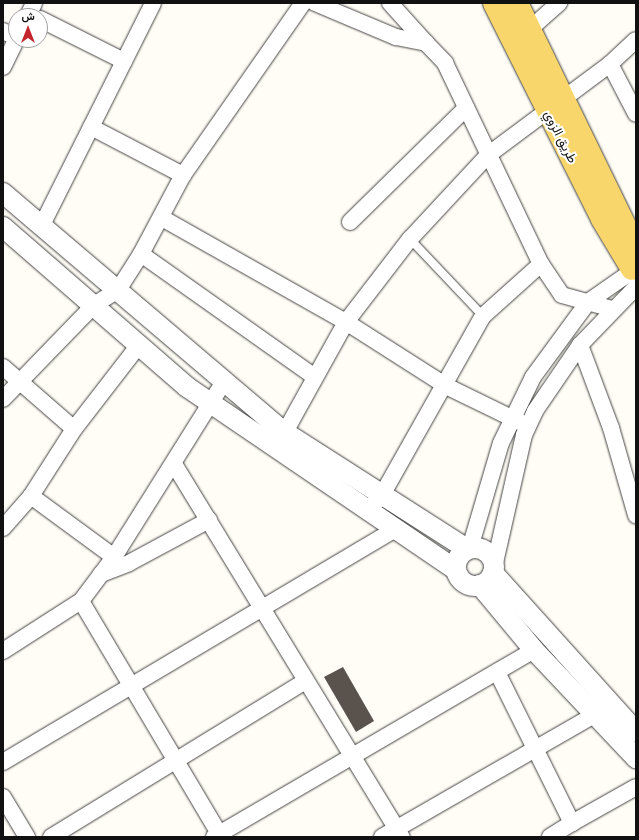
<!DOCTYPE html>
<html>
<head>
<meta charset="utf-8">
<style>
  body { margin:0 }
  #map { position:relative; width:639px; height:840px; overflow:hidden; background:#fffdf5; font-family:"Source Serif 4",Vazirmatn,serif }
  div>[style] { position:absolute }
  .building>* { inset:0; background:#5a524d }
  .roads { filter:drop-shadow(0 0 1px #444) drop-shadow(0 0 1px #444) }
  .service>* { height:8px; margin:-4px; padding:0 4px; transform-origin:4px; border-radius:4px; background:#fff }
  .minor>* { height:16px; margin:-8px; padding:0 8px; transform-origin:8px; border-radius:8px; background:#fff }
  .tertiary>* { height:20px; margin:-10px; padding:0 10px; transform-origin:10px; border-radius:10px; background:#fff }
  .tertiary>.ring { margin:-10px; padding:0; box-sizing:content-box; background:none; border:20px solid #fff; border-radius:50% }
  .primary>* { height:22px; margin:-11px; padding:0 11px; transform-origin:11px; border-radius:11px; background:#f9d66b }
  span { translate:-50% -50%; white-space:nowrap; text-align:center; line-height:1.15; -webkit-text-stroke:4px #fff; paint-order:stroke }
  .street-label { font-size:13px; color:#111 }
  .frame { position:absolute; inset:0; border:4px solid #111; pointer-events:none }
  .north { position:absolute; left:8px; top:8px; width:40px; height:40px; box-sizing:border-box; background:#fff; border:1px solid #a0a0a0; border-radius:50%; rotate:0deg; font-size:11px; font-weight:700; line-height:16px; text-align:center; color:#111 }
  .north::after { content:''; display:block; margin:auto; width:14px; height:18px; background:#c4262e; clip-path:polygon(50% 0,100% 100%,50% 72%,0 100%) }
</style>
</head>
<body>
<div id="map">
  <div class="building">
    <div style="clip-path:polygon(343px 667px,374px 721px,356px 732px,324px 677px)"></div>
  </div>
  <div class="roads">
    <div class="service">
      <div style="left:410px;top:239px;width:106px;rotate:46.5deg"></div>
    </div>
    <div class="minor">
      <div style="left:315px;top:3px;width:88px;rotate:22.8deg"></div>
      <div style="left:396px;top:37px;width:31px;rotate:11deg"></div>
      <div style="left:426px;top:43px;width:28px;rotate:46deg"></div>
      <div style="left:445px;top:63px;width:223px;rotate:64.5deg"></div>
      <div style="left:541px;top:264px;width:37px;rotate:56deg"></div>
      <div style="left:562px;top:295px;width:52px;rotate:15.6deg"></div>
      <div style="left:390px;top:3px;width:54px;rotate:48deg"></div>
      <div style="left:28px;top:16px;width:14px;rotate:-65deg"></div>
      <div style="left:40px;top:19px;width:94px;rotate:26.6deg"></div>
      <div style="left:3px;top:31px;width:14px;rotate:25deg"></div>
      <div style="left:522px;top:36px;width:50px;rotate:-41.7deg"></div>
      <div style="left:610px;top:64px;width:56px;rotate:62.5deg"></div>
      <div style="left:3px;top:67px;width:30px;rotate:-64deg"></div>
      <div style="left:91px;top:127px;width:104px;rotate:27.6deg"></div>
      <div style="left:162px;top:218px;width:211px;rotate:29.5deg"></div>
      <div style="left:346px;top:322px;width:119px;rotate:32.6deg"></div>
      <div style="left:446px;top:386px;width:91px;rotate:26deg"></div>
      <div style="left:350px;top:222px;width:163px;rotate:-44.5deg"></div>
      <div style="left:41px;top:227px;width:250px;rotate:-63.4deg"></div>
      <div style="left:141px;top:254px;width:213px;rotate:35.3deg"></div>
      <div style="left:580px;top:345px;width:89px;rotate:69.5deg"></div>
      <div style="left:611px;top:428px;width:91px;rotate:74deg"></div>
      <div style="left:3px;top:367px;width:94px;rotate:41.1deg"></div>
      <div style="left:3px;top:399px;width:131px;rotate:-45.9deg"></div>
      <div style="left:94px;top:305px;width:28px;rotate:-32deg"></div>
      <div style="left:118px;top:290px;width:43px;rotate:-57.4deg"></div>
      <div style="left:141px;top:254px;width:89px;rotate:-62deg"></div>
      <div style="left:183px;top:175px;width:210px;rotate:-55.1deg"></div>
      <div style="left:280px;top:441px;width:136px;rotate:-61deg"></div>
      <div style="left:346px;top:322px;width:105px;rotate:-52.4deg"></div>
      <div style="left:410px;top:239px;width:115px;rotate:-47.1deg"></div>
      <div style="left:488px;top:155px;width:152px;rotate:-36.7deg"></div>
      <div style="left:610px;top:64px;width:35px;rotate:-43deg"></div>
      <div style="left:174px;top:464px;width:437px;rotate:58.6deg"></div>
      <div style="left:31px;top:496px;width:103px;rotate:36.3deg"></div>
      <div style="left:368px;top:510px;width:21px;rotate:-47deg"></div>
      <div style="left:382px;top:495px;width:206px;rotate:-60.6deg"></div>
      <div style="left:483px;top:316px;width:78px;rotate:-41.9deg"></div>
      <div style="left:3px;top:528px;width:43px;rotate:-48.8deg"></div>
      <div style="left:31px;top:496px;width:80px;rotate:-57.3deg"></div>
      <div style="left:74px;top:429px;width:106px;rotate:-52.3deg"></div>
      <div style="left:470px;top:548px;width:109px;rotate:-73.6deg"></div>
      <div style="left:501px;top:443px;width:73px;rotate:-64.1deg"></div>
      <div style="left:533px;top:377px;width:93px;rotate:-53.7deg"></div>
      <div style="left:588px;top:302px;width:52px;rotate:-34.9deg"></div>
      <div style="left:494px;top:567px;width:135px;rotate:-77.2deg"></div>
      <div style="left:524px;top:435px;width:26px;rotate:-65deg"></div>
      <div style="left:535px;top:411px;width:80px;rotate:-55.7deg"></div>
      <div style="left:580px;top:345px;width:81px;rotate:-46deg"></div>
      <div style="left:101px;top:574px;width:30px;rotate:-21deg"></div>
      <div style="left:129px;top:563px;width:91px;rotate:-28.3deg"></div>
      <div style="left:81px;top:601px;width:274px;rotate:59.3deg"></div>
      <div style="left:3px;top:651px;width:93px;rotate:-32.7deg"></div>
      <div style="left:81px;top:601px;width:55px;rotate:-53.1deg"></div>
      <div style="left:114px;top:557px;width:205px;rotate:-57.9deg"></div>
      <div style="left:497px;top:672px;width:169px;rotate:63.6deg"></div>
      <div style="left:572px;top:823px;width:26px;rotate:148deg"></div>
      <div style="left:3px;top:762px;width:457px;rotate:-30.7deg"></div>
      <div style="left:3px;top:797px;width:47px;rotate:59deg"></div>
      <div style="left:572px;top:823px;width:73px;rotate:-29.4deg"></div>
      <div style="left:51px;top:837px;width:299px;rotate:-31.5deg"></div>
      <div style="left:214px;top:837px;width:371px;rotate:-30.3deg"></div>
      <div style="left:382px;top:837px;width:247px;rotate:-29.9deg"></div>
    </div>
    <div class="tertiary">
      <div style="left:3px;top:193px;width:369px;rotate:40.4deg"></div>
      <div style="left:284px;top:432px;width:217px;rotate:32.6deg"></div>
      <div style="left:3px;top:227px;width:244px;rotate:41deg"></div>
      <div style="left:187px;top:387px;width:325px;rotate:34.2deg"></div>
      <div class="ring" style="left:456px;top:548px;width:18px;height:18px"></div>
      <div style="left:493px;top:573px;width:214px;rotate:48deg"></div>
      <div style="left:480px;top:585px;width:85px;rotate:50.3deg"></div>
      <div style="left:534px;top:650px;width:149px;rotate:46.6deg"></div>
    </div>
    <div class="primary">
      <div style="left:494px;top:3px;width:241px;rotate:63.4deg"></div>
      <div style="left:602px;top:219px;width:58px;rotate:59deg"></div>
      <div style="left:517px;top:3px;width:270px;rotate:64.1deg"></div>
    </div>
  </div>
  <div class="street-label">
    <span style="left:560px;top:137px;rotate:63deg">طريق الزوي</span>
  </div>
  <div class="frame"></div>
  <div class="north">ش</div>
</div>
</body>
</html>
